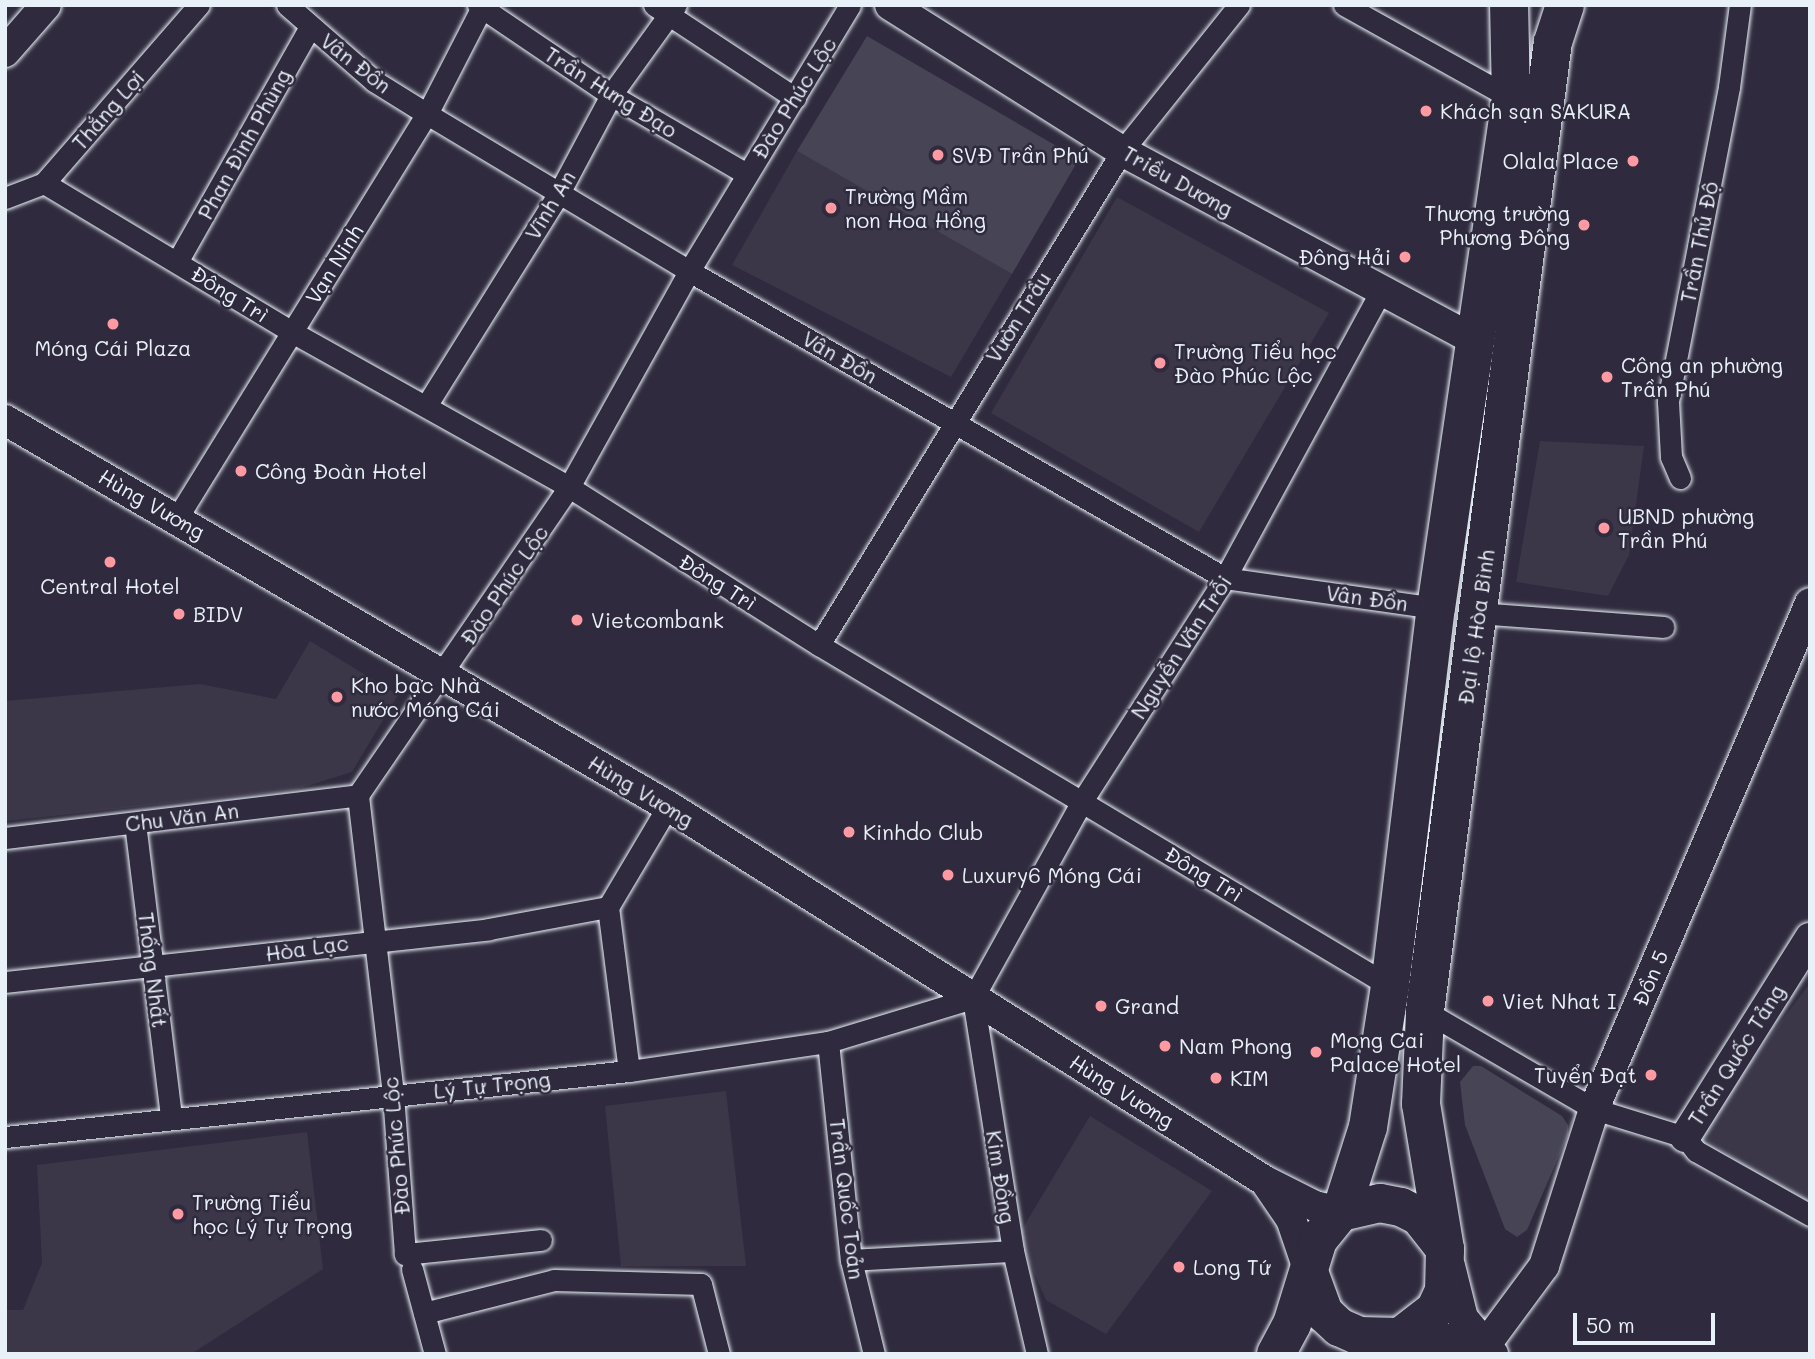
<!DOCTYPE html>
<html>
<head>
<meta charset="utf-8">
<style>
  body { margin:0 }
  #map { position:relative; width:1815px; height:1359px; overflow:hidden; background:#2f2a3d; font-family:Mali,sans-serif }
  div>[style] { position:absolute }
  .built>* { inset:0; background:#3b3749 }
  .green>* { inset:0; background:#464455 }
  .roads { filter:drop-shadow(0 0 2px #e8f1f8) drop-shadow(0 0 2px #e8f1f8) }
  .street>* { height:21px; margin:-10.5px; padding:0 10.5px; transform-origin:10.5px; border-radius:10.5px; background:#2f2a3d }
  .secondary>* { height:30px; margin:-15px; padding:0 15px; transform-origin:15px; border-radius:15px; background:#2f2a3d }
  .highway>* { height:38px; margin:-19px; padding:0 19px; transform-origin:19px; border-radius:19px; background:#2f2a3d }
  .dots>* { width:19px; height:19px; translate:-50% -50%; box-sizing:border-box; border:4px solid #2f2a3d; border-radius:50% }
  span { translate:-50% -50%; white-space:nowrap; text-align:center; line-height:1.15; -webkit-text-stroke:5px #2f2a3d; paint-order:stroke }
  .street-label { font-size:21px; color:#e8f1f8 }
  .poi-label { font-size:21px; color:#e8f1f8 }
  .left { translate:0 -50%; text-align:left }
  .right { translate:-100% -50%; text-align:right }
  .frame { position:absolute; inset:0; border:7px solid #e8f1f8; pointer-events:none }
  .scale { position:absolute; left:1573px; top:1313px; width:142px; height:32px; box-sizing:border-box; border:4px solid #e8f1f8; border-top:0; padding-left:9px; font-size:21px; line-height:24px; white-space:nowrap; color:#e8f1f8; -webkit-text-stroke:5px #2f2a3d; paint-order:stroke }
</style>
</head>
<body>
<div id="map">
  <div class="built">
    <div style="clip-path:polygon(797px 151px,1012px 274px,951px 377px,732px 265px)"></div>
    <div style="clip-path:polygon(1117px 197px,1329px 313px,1199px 532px,991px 413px)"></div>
    <div style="clip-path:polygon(1540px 441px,1644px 446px,1629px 555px,1608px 596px,1516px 582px)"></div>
    <div style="clip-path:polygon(310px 641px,398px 695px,352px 772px,294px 790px,5px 821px,5px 701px,200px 684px,276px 699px)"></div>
    <div style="clip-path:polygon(1810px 983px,1810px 1208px,1697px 1134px)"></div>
    <div style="clip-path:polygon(726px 1091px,746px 1266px,621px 1266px,605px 1106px)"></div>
    <div style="clip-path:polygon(1090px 1116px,1212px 1191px,1106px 1334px,1046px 1300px,1018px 1236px)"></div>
    <div style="clip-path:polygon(307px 1132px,323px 1269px,191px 1354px,5px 1354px,5px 1310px,23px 1310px,42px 1263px,37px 1165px)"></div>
  </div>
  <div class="green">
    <div style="clip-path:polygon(867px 36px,1079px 159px,1012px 274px,797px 151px)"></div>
    <div style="clip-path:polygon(1473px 1066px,1481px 1066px,1562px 1116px,1568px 1125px,1568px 1135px,1527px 1230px,1517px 1237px,1505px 1229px,1465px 1125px,1460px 1082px)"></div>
  </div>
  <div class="roads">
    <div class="street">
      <div style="left:287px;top:5px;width:116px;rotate:41.1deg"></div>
      <div style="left:374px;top:81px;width:62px;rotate:31.9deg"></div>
      <div style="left:427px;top:114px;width:305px;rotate:30.9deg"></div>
      <div style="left:689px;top:271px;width:618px;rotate:29.8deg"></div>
      <div style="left:1225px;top:578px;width:213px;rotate:8.1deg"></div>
      <div style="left:478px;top:5px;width:161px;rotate:34.1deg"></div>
      <div style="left:611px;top:95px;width:157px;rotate:30.2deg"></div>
      <div style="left:654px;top:5px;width:169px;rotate:33.4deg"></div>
      <div style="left:1344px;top:5px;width:191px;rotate:29.1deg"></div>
      <div style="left:44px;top:183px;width:289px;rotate:31deg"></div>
      <div style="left:292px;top:332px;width:317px;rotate:29.2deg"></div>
      <div style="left:569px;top:487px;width:296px;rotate:32.3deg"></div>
      <div style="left:819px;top:645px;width:665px;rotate:30.85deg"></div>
      <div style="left:5px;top:198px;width:42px;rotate:-21deg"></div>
      <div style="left:44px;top:183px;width:236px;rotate:-49deg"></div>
      <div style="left:177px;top:262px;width:270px;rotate:-60.5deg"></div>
      <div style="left:426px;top:406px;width:251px;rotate:-58deg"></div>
      <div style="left:559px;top:193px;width:111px;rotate:-62deg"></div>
      <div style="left:611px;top:95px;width:111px;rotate:-54.2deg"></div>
      <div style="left:1680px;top:478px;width:23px;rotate:-113deg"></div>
      <div style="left:1671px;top:457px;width:56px;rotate:-93.1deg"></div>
      <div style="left:1668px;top:401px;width:320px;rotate:-79deg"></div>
      <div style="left:1729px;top:87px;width:83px;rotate:-82.4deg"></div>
      <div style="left:177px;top:518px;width:475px;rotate:-58.3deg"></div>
      <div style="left:427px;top:114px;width:123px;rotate:-62.8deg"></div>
      <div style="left:1478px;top:613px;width:186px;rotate:4.3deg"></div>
      <div style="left:819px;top:645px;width:580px;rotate:-58.48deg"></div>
      <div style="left:1122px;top:151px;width:187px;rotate:-51.3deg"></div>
      <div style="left:135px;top:823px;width:296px;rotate:83deg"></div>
      <div style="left:5px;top:838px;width:356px;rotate:-6.9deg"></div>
      <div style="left:608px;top:907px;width:165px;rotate:82.7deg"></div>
      <div style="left:5px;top:982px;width:487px;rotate:-6.2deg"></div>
      <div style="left:489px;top:929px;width:121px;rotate:-10.5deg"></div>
      <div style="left:608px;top:907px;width:117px;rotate:-59.3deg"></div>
      <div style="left:973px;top:998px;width:225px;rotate:-61deg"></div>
      <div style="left:1082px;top:801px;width:265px;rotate:-57.3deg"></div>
      <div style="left:1225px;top:578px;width:327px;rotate:-61.5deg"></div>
      <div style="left:973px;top:998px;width:256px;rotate:81deg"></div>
      <div style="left:1013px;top:1251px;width:106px;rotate:76.9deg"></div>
      <div style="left:1425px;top:1011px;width:195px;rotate:30.1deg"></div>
      <div style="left:1594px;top:1109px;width:95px;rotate:17.1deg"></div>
      <div style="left:1685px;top:1137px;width:18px;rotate:52deg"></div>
      <div style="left:1696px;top:1151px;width:131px;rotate:29.3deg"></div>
      <div style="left:828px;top:1042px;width:219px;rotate:84deg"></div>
      <div style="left:851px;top:1260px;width:97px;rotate:76.3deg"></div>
      <div style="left:5px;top:1137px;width:627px;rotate:-6.04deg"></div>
      <div style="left:629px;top:1071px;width:201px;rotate:-8.3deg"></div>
      <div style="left:828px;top:1042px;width:152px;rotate:-16.9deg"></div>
      <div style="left:541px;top:1240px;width:137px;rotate:174.1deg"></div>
      <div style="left:405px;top:1254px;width:160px;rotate:-94.3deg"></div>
      <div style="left:393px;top:1094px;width:301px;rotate:-96.7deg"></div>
      <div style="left:358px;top:795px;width:373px;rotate:-55.6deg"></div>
      <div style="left:569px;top:487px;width:247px;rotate:-60.9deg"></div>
      <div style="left:689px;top:271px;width:311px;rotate:-58.8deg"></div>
      <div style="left:851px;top:1260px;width:162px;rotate:-3.2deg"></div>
      <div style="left:412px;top:1269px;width:88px;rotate:74.9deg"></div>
      <div style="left:424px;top:1313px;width:134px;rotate:-14.2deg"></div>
      <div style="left:554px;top:1280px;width:147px;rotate:1.6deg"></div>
      <div style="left:701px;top:1284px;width:72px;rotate:75.6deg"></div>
    </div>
    <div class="secondary">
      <div style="left:890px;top:5px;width:274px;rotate:32.2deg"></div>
      <div style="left:1122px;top:151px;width:402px;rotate:28.2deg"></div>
      <div style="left:5px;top:52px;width:62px;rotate:-48.9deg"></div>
      <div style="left:5px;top:420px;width:767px;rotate:30.21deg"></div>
      <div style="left:668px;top:806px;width:705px;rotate:32.13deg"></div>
      <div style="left:1265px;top:1181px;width:56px;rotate:26.6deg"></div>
      <div style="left:1315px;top:1206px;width:27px;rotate:13deg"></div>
      <div style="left:1685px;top:1137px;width:235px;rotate:-57.9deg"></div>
      <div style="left:1267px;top:1184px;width:42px;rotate:55.6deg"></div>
      <div style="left:1291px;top:1219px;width:56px;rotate:71.2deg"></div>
      <div style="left:1450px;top:1266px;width:54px;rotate:76deg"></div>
      <div style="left:1463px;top:1318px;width:47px;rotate:50.2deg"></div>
      <div style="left:1400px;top:1337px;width:37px"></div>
      <div style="left:1437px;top:1337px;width:48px;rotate:12deg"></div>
      <div style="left:1484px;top:1347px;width:101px;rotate:-53.5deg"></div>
      <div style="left:1544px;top:1266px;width:165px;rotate:-72.3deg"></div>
      <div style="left:1594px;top:1109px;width:550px;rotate:-66.88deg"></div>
    </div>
    <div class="highway">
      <div style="left:1341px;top:1212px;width:89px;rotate:-72.4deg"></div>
      <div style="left:1368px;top:1127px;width:143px;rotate:-81.1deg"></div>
      <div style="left:1390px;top:986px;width:381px;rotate:-83.1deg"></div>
      <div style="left:1436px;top:608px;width:515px;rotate:-81.63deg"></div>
      <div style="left:1511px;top:98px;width:93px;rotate:-91.2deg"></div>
      <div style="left:1309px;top:1272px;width:44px;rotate:69.9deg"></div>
      <div style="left:1324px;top:1313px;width:21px;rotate:43deg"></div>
      <div style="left:1339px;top:1327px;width:22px;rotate:24deg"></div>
      <div style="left:1359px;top:1336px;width:41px;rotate:1.4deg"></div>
      <div style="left:1400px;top:1337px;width:44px;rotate:-37.6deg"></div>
      <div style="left:1435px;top:1310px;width:21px;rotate:-65deg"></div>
      <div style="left:1444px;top:1291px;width:42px;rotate:-88.6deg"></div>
      <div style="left:1445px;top:1249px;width:147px;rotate:-99.4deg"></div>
      <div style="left:1421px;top:1104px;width:93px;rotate:-87.5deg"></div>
      <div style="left:1425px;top:1011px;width:977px;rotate:-82.48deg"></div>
      <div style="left:1553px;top:42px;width:39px;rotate:-72deg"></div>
      <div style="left:1276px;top:1354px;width:34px;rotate:-62deg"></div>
      <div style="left:1292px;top:1324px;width:88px;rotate:-72.8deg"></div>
      <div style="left:1318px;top:1240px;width:36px;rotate:-51deg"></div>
      <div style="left:1341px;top:1212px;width:40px;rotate:-13deg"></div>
      <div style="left:1380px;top:1203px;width:21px;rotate:11deg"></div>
      <div style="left:1401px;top:1207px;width:20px;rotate:27deg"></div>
      <div style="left:1419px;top:1216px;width:42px;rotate:51.8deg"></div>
    </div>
  </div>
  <div class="dots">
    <div style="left:1426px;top:111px;background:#ff9aa2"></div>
    <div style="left:938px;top:155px;background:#ff9aa2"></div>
    <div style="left:1633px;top:161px;background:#ff9aa2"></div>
    <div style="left:831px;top:208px;background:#ff9aa2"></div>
    <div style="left:1584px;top:225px;background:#ff9aa2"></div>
    <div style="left:1405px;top:257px;background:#ff9aa2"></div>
    <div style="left:113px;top:324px;background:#ff9aa2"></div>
    <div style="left:1160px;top:363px;background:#ff9aa2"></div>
    <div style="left:1607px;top:377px;background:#ff9aa2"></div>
    <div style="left:241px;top:471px;background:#ff9aa2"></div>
    <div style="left:1604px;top:528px;background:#ff9aa2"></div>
    <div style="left:110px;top:562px;background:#ff9aa2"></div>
    <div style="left:179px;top:614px;background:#ff9aa2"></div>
    <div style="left:577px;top:620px;background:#ff9aa2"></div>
    <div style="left:337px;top:697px;background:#ff9aa2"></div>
    <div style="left:849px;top:832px;background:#ff9aa2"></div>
    <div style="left:948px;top:875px;background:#ff9aa2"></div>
    <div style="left:1488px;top:1001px;background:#ff9aa2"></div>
    <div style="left:1101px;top:1006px;background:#ff9aa2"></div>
    <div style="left:1165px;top:1046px;background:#ff9aa2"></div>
    <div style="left:1316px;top:1052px;background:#ff9aa2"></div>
    <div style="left:1651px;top:1075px;background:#ff9aa2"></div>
    <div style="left:1216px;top:1078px;background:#ff9aa2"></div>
    <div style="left:178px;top:1214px;background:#ff9aa2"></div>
    <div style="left:1179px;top:1267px;background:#ff9aa2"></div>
  </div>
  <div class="street-label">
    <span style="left:356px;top:63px;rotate:38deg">Vân Đồn</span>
    <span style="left:611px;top:92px;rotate:32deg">Trần Hưng Đạo</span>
    <span style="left:794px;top:98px;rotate:-58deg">Đào Phúc Lộc</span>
    <span style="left:108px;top:110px;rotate:-49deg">Thắng Lợi</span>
    <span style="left:244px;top:144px;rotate:-61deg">Phan Đình Phùng</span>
    <span style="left:1178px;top:181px;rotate:29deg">Triều Dương</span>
    <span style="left:550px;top:205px;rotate:-59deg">Vĩnh An</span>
    <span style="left:1699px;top:242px;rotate:-79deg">Trần Thủ Độ</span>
    <span style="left:334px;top:264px;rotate:-58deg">Vạn Ninh</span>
    <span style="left:230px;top:294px;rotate:32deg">Đông Trì</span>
    <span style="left:1018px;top:317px;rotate:-58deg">Vườn Trầu</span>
    <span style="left:840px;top:357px;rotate:30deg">Vân Đồn</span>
    <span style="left:152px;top:504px;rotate:30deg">Hùng Vương</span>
    <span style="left:718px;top:582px;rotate:32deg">Đông Trì</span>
    <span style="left:504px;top:585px;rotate:-56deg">Đào Phúc Lộc</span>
    <span style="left:1367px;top:598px;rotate:8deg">Vân Đồn</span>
    <span style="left:1476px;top:627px;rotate:-82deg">Đại lộ Hòa Bình</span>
    <span style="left:1181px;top:647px;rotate:-57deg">Nguyễn Văn Trỗi</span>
    <span style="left:641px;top:791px;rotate:31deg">Hùng Vương</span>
    <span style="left:182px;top:817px;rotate:-7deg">Chu Văn An</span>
    <span style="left:1204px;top:874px;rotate:31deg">Đông Trì</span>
    <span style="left:307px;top:948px;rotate:-8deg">Hòa Lạc</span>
    <span style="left:153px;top:970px;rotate:83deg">Thống Nhất</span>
    <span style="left:1650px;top:978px;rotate:-67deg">Đồn 5</span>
    <span style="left:1736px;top:1055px;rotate:-58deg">Trần Quốc Tảng</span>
    <span style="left:492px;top:1085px;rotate:-6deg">Lý Tự Trọng</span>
    <span style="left:1122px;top:1091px;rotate:32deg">Hùng Vương</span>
    <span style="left:396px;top:1146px;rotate:-95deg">Đào Phúc Lộc</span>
    <span style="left:1001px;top:1177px;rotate:81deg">Kim Đồng</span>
    <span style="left:847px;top:1199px;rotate:83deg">Trần Quốc Toản</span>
  </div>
  <div class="poi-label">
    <span class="left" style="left:1440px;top:111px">Khách sạn SAKURA</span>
    <span class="left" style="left:952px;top:155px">SVĐ Trần Phú</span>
    <span class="right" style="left:1619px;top:161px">Olala Place</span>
    <span class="left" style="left:845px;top:208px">Trường Mầm<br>non Hoa Hồng</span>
    <span class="right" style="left:1570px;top:225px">Thương trường<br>Phương Đông</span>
    <span class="right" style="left:1391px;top:257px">Đông Hải</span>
    <span style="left:113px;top:348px">Móng Cái Plaza</span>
    <span class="left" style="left:1174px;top:363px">Trường Tiểu học<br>Đào Phúc Lộc</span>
    <span class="left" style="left:1621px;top:377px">Công an phường<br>Trần Phú</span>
    <span class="left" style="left:255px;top:471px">Công Đoàn Hotel</span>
    <span class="left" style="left:1618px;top:528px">UBND phường<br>Trần Phú</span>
    <span style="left:110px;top:586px">Central Hotel</span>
    <span class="left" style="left:193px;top:614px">BIDV</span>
    <span class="left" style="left:591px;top:620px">Vietcombank</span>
    <span class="left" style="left:351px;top:697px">Kho bạc Nhà<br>nước Móng Cái</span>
    <span class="left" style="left:863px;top:832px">Kinhdo Club</span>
    <span class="left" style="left:962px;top:875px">Luxury6 Móng Cái</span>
    <span class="left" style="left:1502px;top:1001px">Viet Nhat I</span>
    <span class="left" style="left:1115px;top:1006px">Grand</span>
    <span class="left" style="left:1330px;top:1052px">Mong Cai<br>Palace Hotel</span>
    <span class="left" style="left:1179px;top:1046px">Nam Phong</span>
    <span class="right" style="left:1637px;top:1075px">Tuyển Đạt</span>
    <span class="left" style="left:1230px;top:1078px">KIM</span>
    <span class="left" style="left:192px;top:1214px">Trường Tiểu<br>học Lý Tự Trọng</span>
    <span class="left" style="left:1193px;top:1267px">Long Tứ</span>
  </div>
  <div class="frame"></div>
  <div class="scale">50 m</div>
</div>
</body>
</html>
